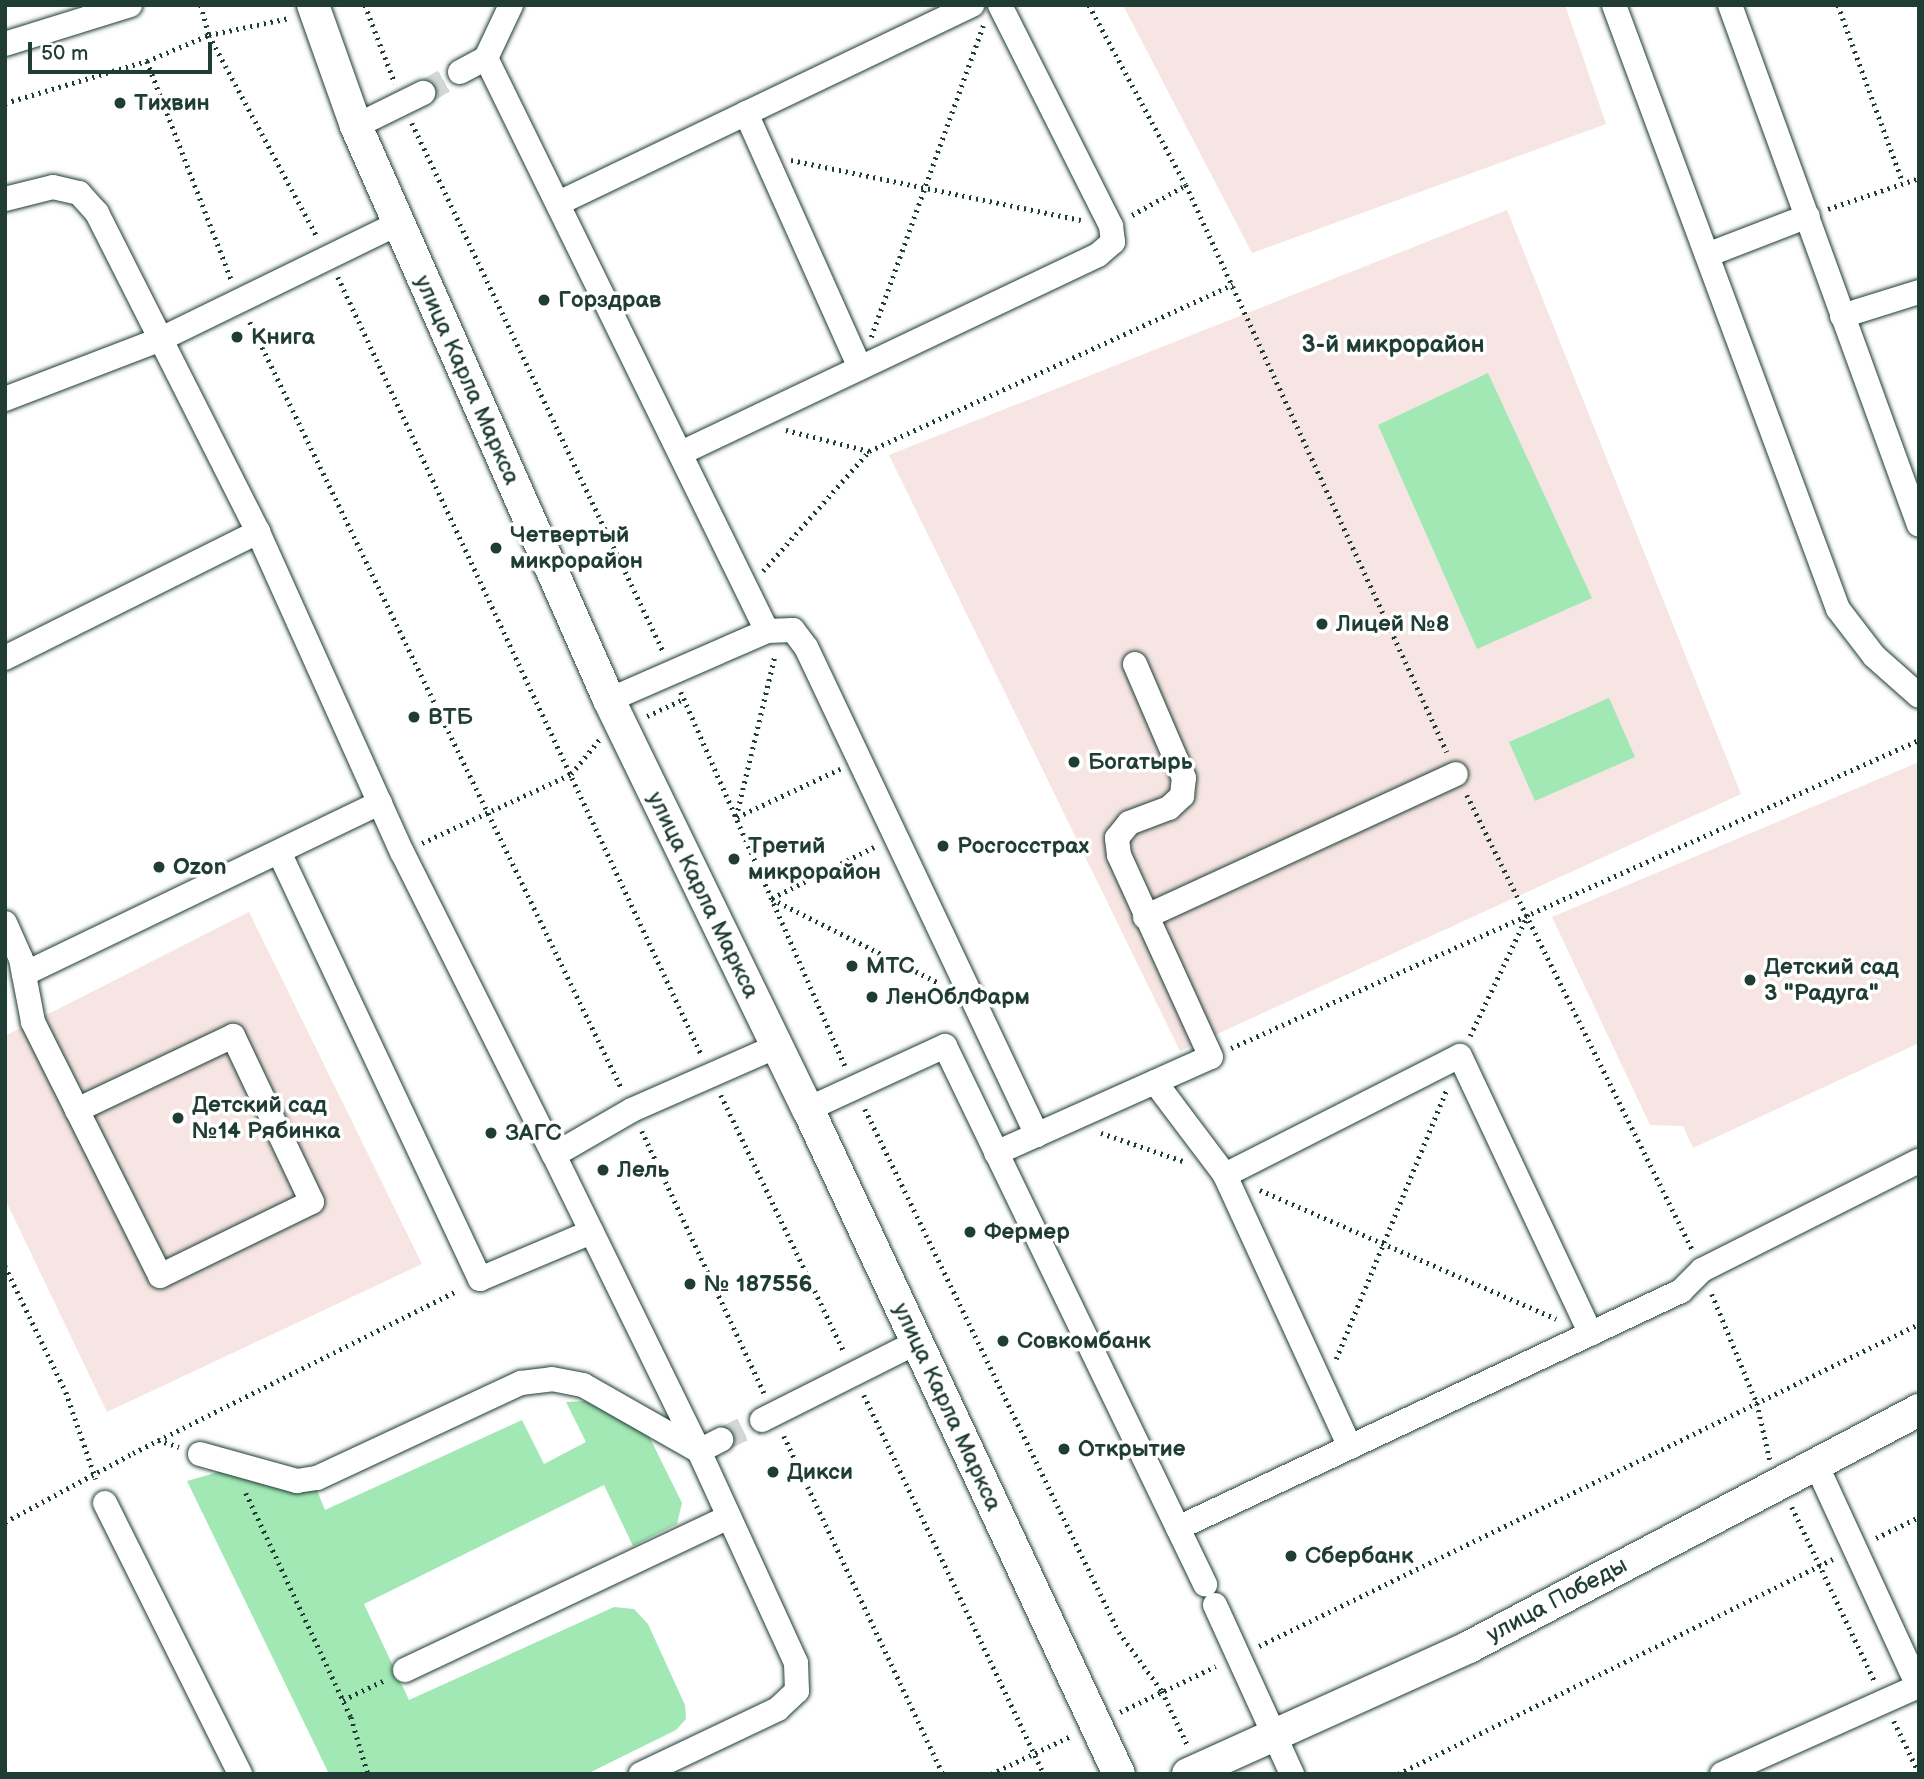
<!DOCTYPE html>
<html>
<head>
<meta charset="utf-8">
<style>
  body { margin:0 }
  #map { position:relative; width:1924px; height:1779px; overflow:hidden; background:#fff; font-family:"Balsamiq Sans",sans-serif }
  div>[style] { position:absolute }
  .built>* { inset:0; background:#f6e5e2 }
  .green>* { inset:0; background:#a1e8b5 }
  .minor-tunnel>* { height:24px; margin-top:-12px; transform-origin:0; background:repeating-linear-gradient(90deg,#d2d8d6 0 24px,transparent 0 36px) }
  .path>* { height:4.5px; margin-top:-2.25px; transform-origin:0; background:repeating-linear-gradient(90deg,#1f3d34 0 2px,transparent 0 7px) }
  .roads { filter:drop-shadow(0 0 2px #1f3d34) drop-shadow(0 0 2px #1f3d34) }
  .minor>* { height:24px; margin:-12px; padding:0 12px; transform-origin:12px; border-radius:12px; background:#fff }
  .major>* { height:32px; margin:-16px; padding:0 16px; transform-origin:16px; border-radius:16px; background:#fff }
  .dots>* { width:19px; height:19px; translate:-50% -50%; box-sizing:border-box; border:4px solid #fff; border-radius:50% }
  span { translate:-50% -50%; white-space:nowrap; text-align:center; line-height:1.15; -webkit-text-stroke:7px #fff; paint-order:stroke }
  .poi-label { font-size:23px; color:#1f3d34; font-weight:700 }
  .left { translate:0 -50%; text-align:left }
  .street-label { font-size:23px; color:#1f3d34 }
  .neighbourhood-label { font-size:24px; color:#1f3d34; font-weight:700 }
  .frame { position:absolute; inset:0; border:7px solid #1f3d34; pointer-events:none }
  .scale { position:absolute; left:28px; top:42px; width:184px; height:32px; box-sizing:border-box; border:4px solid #1f3d34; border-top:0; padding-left:9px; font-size:21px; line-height:24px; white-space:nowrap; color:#1f3d34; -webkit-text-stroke:5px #fff; paint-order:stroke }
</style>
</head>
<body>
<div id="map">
  <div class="built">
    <div style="clip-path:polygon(1123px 5px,1565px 5px,1606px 124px,1252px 253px)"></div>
    <div style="clip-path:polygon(1507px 210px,1741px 794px,1180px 1051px,889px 455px)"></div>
    <div style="clip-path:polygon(1919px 762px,1919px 1043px,1693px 1148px,1683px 1126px,1650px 1125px,1552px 917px)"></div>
    <div style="clip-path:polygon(249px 912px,422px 1264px,107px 1412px,5px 1199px,5px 1036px)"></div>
  </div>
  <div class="green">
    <div style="clip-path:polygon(1488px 373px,1592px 598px,1477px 649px,1378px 425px)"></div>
    <div style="clip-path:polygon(1609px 698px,1635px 757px,1535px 801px,1509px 742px)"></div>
    <div style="clip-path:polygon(586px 1401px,646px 1430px,682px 1503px,677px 1524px,633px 1546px,604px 1485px,364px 1604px,409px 1700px,614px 1607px,634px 1609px,648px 1624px,685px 1705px,686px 1719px,676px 1730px,587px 1774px,329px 1774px,187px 1481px,222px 1471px,316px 1488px,325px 1510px,522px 1420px,544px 1464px,586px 1442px,566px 1402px)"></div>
  </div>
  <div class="minor-tunnel">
    <div style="left:423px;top:93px;width:43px;rotate:-29.6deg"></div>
    <div style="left:721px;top:1440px;width:46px;rotate:-26deg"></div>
  </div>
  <div class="path">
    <div style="left:201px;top:5px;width:31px;rotate:75deg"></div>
    <div style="left:209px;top:35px;width:230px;rotate:61.8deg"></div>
    <div style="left:365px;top:5px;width:84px;rotate:69deg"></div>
    <div style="left:1089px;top:5px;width:204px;rotate:61.7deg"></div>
    <div style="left:1186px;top:185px;width:624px;rotate:65.28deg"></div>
    <div style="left:1838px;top:5px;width:189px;rotate:69.9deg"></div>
    <div style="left:147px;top:61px;width:234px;rotate:68.9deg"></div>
    <div style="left:5px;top:103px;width:148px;rotate:-16.5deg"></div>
    <div style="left:147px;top:61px;width:67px;rotate:-22.8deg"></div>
    <div style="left:209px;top:35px;width:82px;rotate:-12deg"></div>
    <div style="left:412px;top:123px;width:587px;rotate:64.57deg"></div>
    <div style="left:791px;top:160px;width:296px;rotate:11.7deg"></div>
    <div style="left:1828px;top:209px;width:96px;rotate:-18.8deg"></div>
    <div style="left:1132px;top:215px;width:62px;rotate:-29.1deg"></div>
    <div style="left:338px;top:277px;width:860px;rotate:64.95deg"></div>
    <div style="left:250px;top:322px;width:852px;rotate:64.13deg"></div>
    <div style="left:871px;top:337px;width:331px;rotate:-70.2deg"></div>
    <div style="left:786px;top:430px;width:86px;rotate:14.2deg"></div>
    <div style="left:869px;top:451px;width:400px;rotate:-24.6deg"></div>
    <div style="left:763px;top:571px;width:160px;rotate:-48.5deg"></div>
    <div style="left:681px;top:692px;width:408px;rotate:66.3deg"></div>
    <div style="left:647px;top:716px;width:41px;rotate:-24.7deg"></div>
    <div style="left:1467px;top:795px;width:509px;rotate:63.64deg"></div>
    <div style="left:736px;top:817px;width:167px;rotate:-76.5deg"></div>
    <div style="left:737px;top:817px;width:114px;rotate:-25deg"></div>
    <div style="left:422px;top:843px;width:164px;rotate:-24.8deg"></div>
    <div style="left:571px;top:774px;width:44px;rotate:-50.5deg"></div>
    <div style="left:772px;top:898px;width:114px;rotate:-26.6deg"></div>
    <div style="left:772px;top:899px;width:187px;rotate:26.7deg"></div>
    <div style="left:1470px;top:1036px;width:135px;rotate:-64.6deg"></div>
    <div style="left:1231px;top:1048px;width:754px;rotate:-24.12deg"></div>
    <div style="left:721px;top:1095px;width:285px;rotate:64.4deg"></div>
    <div style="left:865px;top:1109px;width:581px;rotate:64.1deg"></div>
    <div style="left:1119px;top:1632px;width:73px;rotate:53.9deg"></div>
    <div style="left:1162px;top:1691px;width:61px;rotate:64.7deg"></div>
    <div style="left:642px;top:1131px;width:289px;rotate:65deg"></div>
    <div style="left:1101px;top:1133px;width:87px;rotate:18.9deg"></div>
    <div style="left:1260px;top:1190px;width:323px;rotate:23.5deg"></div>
    <div style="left:5px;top:1266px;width:140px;rotate:64.2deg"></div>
    <div style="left:66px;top:1392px;width:92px;rotate:71deg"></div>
    <div style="left:1712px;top:1294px;width:118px;rotate:67.6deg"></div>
    <div style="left:1757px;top:1403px;width:58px;rotate:77.2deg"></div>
    <div style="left:1336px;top:1359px;width:292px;rotate:-67.7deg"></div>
    <div style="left:864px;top:1395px;width:420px;rotate:64.6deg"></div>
    <div style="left:784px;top:1436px;width:374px;rotate:64.8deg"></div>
    <div style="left:158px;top:1440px;width:22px;rotate:18deg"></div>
    <div style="left:246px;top:1493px;width:247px;rotate:64.9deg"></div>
    <div style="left:351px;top:1717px;width:59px;rotate:73.4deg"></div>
    <div style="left:1792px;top:1507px;width:194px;rotate:64.6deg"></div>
    <div style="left:5px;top:1522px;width:145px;rotate:-28.3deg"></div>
    <div style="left:133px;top:1453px;width:364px;rotate:-26.6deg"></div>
    <div style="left:1876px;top:1538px;width:48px;rotate:-26deg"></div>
    <div style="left:1259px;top:1646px;width:734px;rotate:-26.01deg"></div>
    <div style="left:343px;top:1700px;width:47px;rotate:-25.5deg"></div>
    <div style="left:1120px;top:1712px;width:106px;rotate:-25.6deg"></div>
    <div style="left:1894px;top:1721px;width:58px;rotate:64.3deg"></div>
    <div style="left:991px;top:1774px;width:89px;rotate:-25.4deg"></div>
    <div style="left:1398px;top:1774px;width:485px;rotate:-26.3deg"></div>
  </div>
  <div class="roads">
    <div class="minor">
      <div style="left:1614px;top:5px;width:644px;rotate:69.65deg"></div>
      <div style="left:1838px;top:609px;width:59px;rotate:52.5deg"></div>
      <div style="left:1874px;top:656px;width:60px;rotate:41.6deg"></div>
      <div style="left:1730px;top:5px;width:553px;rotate:70.03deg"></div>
      <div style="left:5px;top:44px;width:131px;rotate:-17.3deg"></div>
      <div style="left:486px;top:58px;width:638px;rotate:63.88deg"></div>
      <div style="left:460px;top:72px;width:30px;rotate:-28deg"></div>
      <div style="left:486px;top:58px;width:59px;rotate:-64.7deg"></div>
      <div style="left:746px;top:113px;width:279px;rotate:65.9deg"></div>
      <div style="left:356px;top:126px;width:75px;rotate:-26.2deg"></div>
      <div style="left:5px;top:199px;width:49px;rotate:-14deg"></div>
      <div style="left:53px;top:187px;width:27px;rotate:13deg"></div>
      <div style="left:79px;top:193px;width:27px;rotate:48deg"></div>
      <div style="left:97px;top:213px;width:357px;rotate:63.2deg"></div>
      <div style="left:561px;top:202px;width:456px;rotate:-25.6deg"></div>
      <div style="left:1707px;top:255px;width:108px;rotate:-21.1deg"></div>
      <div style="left:1842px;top:316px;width:81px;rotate:-17.3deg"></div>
      <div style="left:5px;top:399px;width:167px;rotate:-21deg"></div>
      <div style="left:161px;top:339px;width:263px;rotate:-26deg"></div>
      <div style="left:681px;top:453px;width:462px;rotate:-25.4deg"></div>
      <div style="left:1098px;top:255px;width:20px;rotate:-41deg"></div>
      <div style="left:1113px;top:242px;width:16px;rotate:-97deg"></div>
      <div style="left:1111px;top:226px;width:247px;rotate:-116.7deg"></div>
      <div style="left:5px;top:658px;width:283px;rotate:-26.5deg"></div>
      <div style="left:258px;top:532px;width:351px;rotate:65.8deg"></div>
      <div style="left:402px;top:852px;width:339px;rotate:63.4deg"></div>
      <div style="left:554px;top:1155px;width:90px;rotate:-30deg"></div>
      <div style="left:632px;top:1110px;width:158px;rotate:-23.8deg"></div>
      <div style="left:609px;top:700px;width:172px;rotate:-23.6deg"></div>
      <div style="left:767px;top:631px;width:26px;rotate:-2deg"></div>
      <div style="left:793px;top:630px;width:21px;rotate:53deg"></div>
      <div style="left:806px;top:647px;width:540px;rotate:64.67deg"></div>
      <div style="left:279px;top:852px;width:472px;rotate:64.8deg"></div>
      <div style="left:480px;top:1279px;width:121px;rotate:-22.9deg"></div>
      <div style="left:1145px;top:917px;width:342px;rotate:-24.7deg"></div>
      <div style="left:5px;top:923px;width:39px;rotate:66deg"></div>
      <div style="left:21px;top:959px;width:64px;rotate:79.2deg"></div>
      <div style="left:33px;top:1022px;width:284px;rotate:63.4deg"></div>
      <div style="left:160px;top:1276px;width:169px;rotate:-26deg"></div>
      <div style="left:312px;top:1202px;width:184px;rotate:-115.4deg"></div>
      <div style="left:233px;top:1036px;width:173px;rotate:154.6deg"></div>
      <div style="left:24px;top:974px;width:395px;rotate:-25.7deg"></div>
      <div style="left:1155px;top:1082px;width:116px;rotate:53deg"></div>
      <div style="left:808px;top:1109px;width:151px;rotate:-24.7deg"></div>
      <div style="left:945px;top:1046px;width:598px;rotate:64.21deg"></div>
      <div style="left:996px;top:1153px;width:235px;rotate:-24.1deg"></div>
      <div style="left:1211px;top:1057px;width:222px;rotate:-114.5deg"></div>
      <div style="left:1119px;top:855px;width:17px;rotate:-97deg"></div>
      <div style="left:1117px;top:838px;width:19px;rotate:-51deg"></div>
      <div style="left:1129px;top:823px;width:43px;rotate:-20.6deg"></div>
      <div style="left:1169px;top:808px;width:18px;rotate:-43deg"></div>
      <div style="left:1182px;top:796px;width:18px;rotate:-84deg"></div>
      <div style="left:1184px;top:778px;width:124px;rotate:-113.3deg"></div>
      <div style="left:554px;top:1155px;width:330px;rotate:63.9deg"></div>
      <div style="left:699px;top:1451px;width:233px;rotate:65.4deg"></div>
      <div style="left:796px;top:1663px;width:28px;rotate:88deg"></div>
      <div style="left:797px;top:1691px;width:26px;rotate:137deg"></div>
      <div style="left:778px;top:1709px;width:152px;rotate:154.6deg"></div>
      <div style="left:762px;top:1420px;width:174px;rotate:-26.7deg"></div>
      <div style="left:1350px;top:1447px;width:299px;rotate:-114.7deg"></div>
      <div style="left:1225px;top:1175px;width:263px;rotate:-26.9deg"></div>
      <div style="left:1460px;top:1056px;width:307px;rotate:64.8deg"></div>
      <div style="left:200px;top:1454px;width:101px;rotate:15.6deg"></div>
      <div style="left:297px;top:1481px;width:20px;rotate:-9deg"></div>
      <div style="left:317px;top:1478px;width:225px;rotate:-25deg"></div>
      <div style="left:521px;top:1383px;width:31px;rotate:-7deg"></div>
      <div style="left:552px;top:1379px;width:32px;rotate:11deg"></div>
      <div style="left:583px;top:1385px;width:133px;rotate:29.6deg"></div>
      <div style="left:699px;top:1451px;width:25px;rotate:-27deg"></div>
      <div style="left:1815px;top:1462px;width:249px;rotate:65.3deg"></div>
      <div style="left:105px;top:1503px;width:303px;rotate:63.5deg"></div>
      <div style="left:1178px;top:1528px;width:556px;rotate:-25.23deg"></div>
      <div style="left:1681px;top:1291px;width:30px;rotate:-45deg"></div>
      <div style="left:1702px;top:1270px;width:243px;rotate:-26.7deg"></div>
      <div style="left:1215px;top:1605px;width:186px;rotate:65.5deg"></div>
      <div style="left:405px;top:1670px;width:358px;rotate:-25.3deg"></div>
      <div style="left:1722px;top:1774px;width:216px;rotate:-24.1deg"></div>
    </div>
    <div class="major">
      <div style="left:313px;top:5px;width:128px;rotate:70.4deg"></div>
      <div style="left:356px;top:126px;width:627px;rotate:66.21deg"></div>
      <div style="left:609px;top:700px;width:455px;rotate:64.1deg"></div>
      <div style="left:808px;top:1109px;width:734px;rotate:64.94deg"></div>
      <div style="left:1188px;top:1774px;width:308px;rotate:-24.3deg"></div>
      <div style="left:1469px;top:1647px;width:509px;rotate:-27.77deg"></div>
    </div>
  </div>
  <div class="dots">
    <div style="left:120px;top:103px;background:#1f3d34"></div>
    <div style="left:544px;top:300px;background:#1f3d34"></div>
    <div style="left:237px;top:337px;background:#1f3d34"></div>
    <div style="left:496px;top:548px;background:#1f3d34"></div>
    <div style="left:1322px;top:624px;background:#1f3d34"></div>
    <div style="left:414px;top:717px;background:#1f3d34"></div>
    <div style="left:1074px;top:762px;background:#1f3d34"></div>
    <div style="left:943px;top:846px;background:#1f3d34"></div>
    <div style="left:734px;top:859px;background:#1f3d34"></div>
    <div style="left:159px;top:867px;background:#1f3d34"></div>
    <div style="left:852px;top:966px;background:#1f3d34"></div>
    <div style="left:1750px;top:980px;background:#1f3d34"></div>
    <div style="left:872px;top:997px;background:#1f3d34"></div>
    <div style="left:178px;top:1118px;background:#1f3d34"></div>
    <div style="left:491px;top:1133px;background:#1f3d34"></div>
    <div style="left:603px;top:1170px;background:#1f3d34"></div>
    <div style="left:970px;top:1232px;background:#1f3d34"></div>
    <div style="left:690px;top:1284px;background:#1f3d34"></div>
    <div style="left:1003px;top:1341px;background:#1f3d34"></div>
    <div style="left:1064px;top:1449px;background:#1f3d34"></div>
    <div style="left:773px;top:1472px;background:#1f3d34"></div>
    <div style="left:1291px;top:1556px;background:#1f3d34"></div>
  </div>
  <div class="poi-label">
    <span class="left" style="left:134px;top:103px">Тихвин</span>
    <span class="left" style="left:558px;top:300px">Горздрав</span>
    <span class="left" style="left:251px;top:337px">Книга</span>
    <span class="left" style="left:510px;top:548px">Четвертый<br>микрорайон</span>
    <span class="left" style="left:1336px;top:624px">Лицей №8</span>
    <span class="left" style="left:428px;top:717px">ВТБ</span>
    <span class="left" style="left:1088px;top:762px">Богатырь</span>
    <span class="left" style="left:748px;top:859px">Третий<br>микрорайон</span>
    <span class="left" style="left:957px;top:846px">Росгосстрах</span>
    <span class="left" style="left:173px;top:867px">Ozon</span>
    <span class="left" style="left:866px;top:966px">МТС</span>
    <span class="left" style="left:1764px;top:980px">Детский сад<br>3 "Радуга"</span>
    <span class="left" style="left:886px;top:997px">ЛенОблФарм</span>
    <span class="left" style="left:192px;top:1118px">Детский сад<br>№14 Рябинка</span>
    <span class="left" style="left:505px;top:1133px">ЗАГС</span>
    <span class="left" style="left:617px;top:1170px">Лель</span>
    <span class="left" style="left:984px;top:1232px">Фермер</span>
    <span class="left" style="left:704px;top:1284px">№ 187556</span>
    <span class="left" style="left:1017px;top:1341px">Совкомбанк</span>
    <span class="left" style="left:1078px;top:1449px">Открытие</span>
    <span class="left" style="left:787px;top:1472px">Дикси</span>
    <span class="left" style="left:1305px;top:1556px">Сбербанк</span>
  </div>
  <div class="street-label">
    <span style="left:467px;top:380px;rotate:66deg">улица Карла Маркса</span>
    <span style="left:703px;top:895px;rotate:64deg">улица Карла Маркса</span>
    <span style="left:947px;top:1407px;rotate:65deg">улица Карла Маркса</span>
    <span style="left:1557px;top:1600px;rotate:-28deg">улица Победы</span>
  </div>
  <div class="neighbourhood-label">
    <span style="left:1393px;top:345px">3-й микрорайон</span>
  </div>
  <div class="frame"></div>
  <div class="scale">50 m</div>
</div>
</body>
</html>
